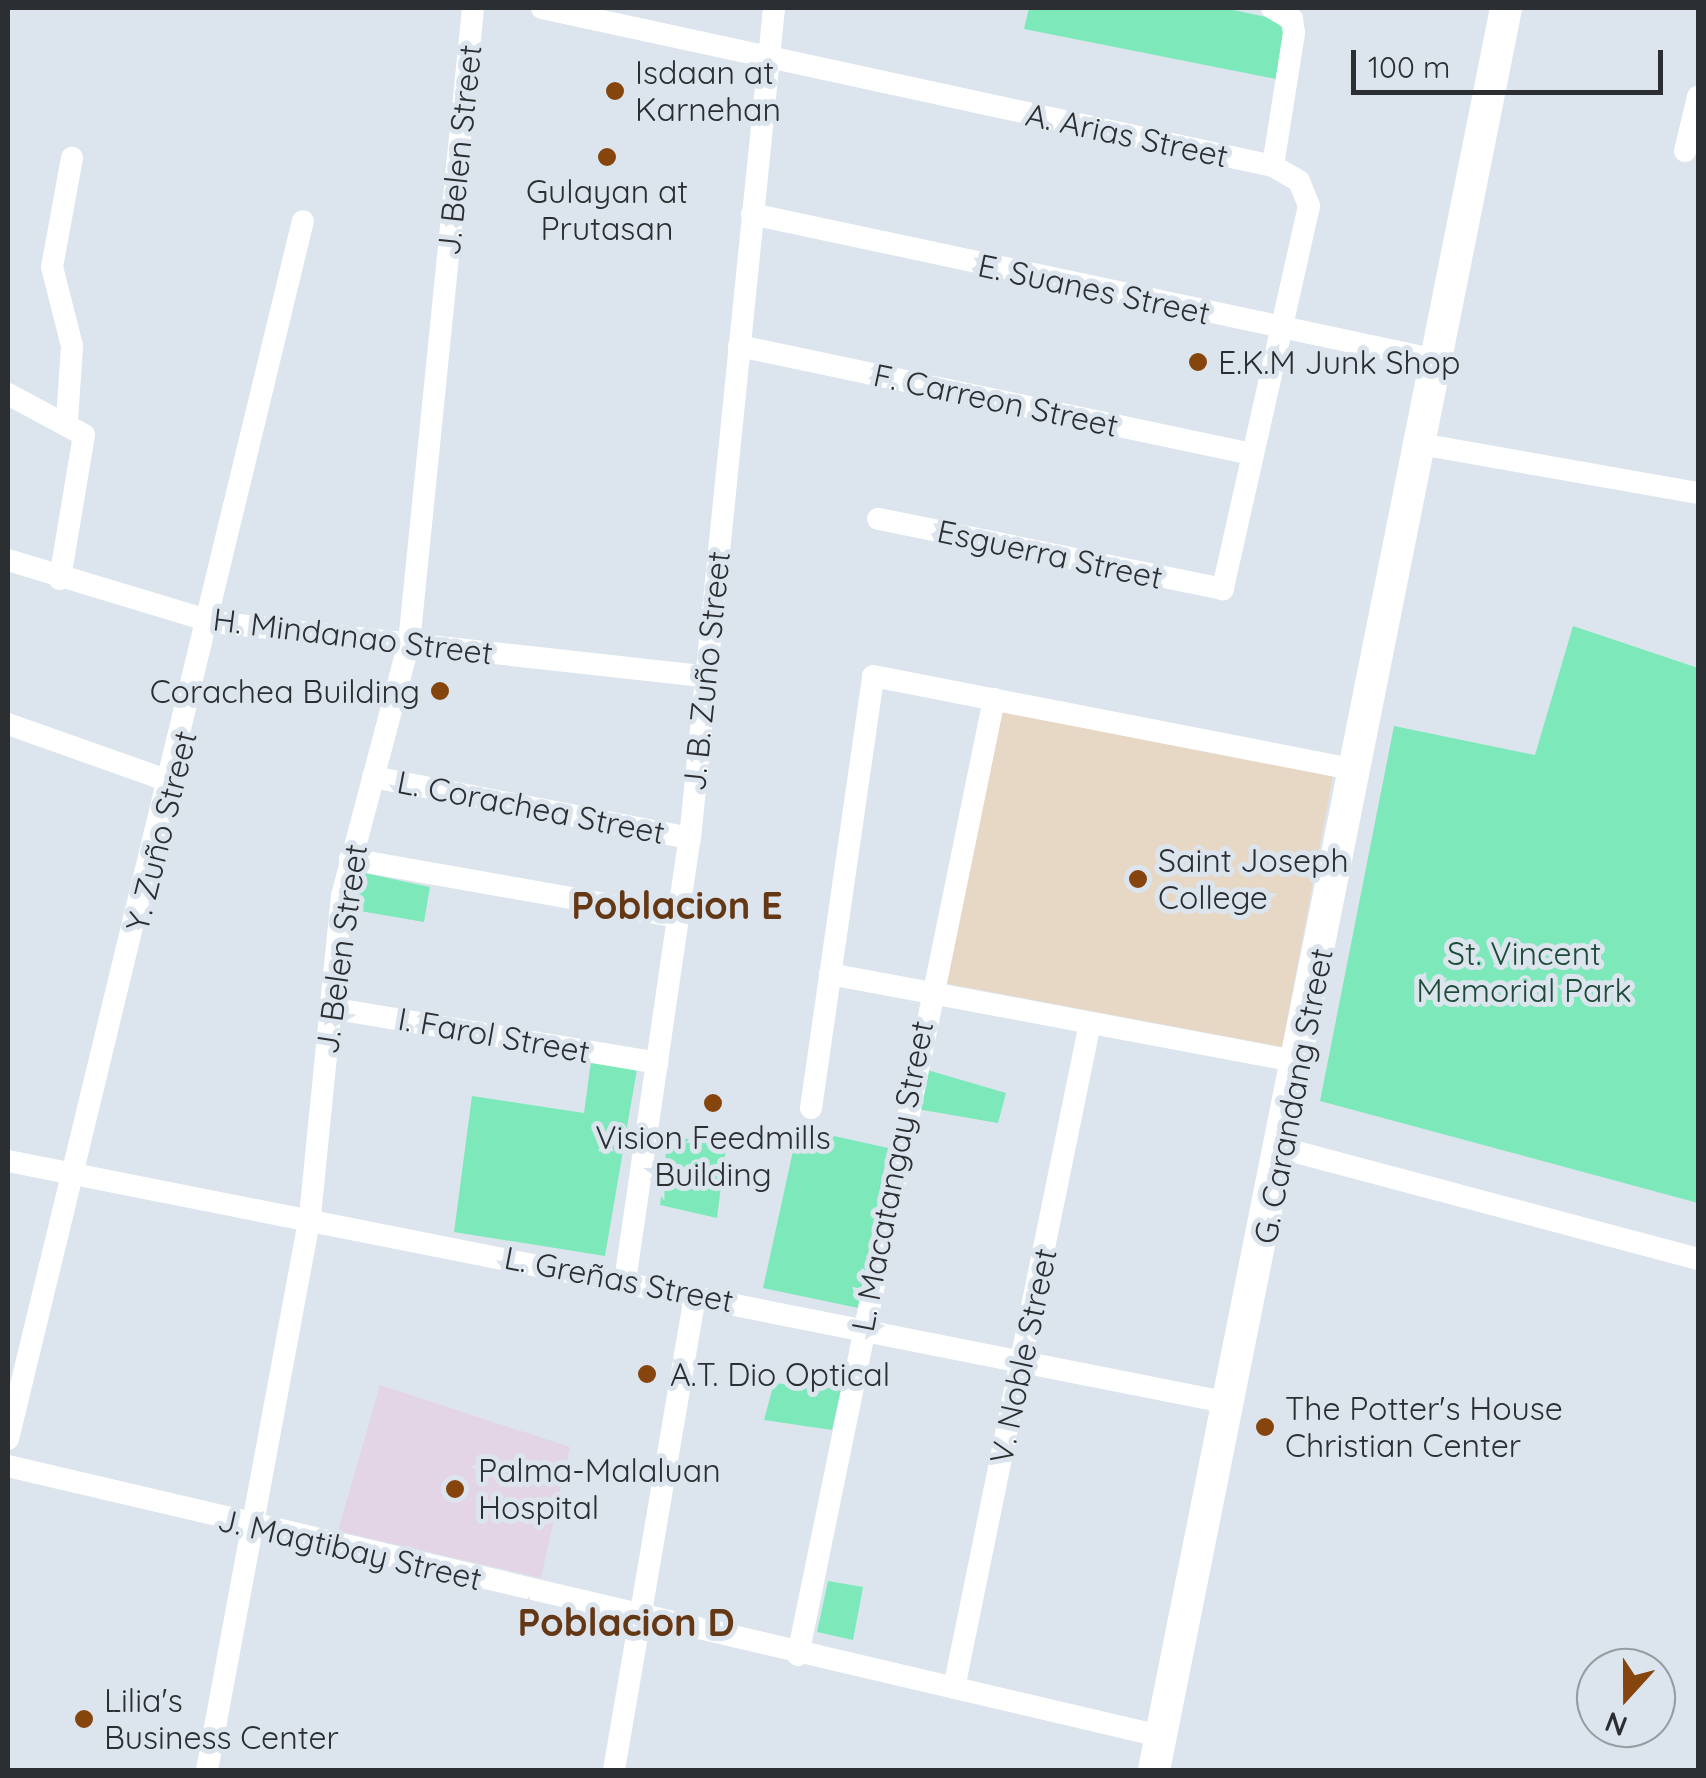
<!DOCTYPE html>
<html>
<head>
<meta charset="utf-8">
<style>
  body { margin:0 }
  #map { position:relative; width:1706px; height:1778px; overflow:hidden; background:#dce5ed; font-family:Quicksand,sans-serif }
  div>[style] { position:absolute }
  .education>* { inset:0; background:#e7d7c5 }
  .medical>* { inset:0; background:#e3d4e6 }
  .green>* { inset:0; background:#7de9ba }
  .minor>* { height:22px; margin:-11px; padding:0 11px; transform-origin:11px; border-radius:11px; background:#fff }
  .secondary>* { height:32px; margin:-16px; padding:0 16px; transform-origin:16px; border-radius:16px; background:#fff }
  .dots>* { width:28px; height:28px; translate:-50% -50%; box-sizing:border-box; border:5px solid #dce5ed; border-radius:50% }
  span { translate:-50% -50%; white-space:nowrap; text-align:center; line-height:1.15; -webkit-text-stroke:10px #dce5ed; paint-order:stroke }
  .poi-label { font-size:32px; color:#2b2f32 }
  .left { translate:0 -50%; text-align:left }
  .right { translate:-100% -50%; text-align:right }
  .street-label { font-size:32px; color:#2b2f32 }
  .park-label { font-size:32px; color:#1d4b38 }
  .quarter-label { font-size:38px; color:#653815; font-weight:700 }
  .frame { position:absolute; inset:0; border:10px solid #2b2f32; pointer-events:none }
  .north { position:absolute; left:1576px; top:1648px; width:100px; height:100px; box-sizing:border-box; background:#dce5ed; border:2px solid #959ca2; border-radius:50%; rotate:201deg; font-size:28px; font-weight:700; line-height:40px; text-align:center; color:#2b2f32 }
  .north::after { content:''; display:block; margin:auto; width:35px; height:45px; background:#85450d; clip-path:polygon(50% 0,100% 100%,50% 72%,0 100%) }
  .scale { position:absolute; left:1351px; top:50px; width:312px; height:45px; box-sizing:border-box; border:5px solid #2b2f32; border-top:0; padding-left:12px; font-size:30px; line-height:35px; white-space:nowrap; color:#2b2f32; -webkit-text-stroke:8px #dce5ed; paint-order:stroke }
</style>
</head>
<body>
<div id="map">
  <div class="education">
    <div style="clip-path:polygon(1000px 710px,1333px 776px,1282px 1047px,938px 982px)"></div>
  </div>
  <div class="medical">
    <div style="clip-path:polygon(380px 1385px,570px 1447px,541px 1578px,338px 1531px)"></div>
  </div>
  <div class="green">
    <div style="clip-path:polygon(1029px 8px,1224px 8px,1271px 18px,1286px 31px,1276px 79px,1024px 29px)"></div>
    <div style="clip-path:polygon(1573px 626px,1698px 668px,1698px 1203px,1320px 1101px,1394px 726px,1535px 755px)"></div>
    <div style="clip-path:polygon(360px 872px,430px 887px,424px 922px,354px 910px)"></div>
    <div style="clip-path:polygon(591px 1061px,637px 1069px,605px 1256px,454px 1232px,472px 1096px,584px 1113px)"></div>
    <div style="clip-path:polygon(924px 1069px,1006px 1093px,998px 1123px,917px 1109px)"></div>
    <div style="clip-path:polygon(798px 1128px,888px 1148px,858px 1308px,763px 1288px)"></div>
    <div style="clip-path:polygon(668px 1135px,726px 1147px,717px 1218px,660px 1205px)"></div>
    <div style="clip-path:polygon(774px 1383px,841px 1389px,832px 1430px,764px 1420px)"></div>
    <div style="clip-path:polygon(828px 1581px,863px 1587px,853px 1640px,817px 1632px)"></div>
  </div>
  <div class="minor">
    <div style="left:542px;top:8px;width:748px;rotate:12.2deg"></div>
    <div style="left:1273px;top:166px;width:30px;rotate:30deg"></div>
    <div style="left:1299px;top:181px;width:27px;rotate:68deg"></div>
    <div style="left:1309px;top:206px;width:393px;rotate:102.7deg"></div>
    <div style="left:1223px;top:589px;width:352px;rotate:-168.5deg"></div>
    <div style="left:1272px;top:8px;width:23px;rotate:29deg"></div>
    <div style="left:1292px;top:19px;width:14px;rotate:82deg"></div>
    <div style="left:1294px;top:33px;width:135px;rotate:99deg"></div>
    <div style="left:1685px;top:151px;width:56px;rotate:-76.5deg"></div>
    <div style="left:752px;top:214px;width:700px;rotate:12.03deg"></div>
    <div style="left:739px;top:346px;width:524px;rotate:11.89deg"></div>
    <div style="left:8px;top:394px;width:86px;rotate:28.3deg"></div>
    <div style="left:84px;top:435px;width:146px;rotate:99.5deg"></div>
    <div style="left:67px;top:421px;width:75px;rotate:-86.2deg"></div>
    <div style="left:72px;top:346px;width:81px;rotate:-104.2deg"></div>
    <div style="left:52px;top:267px;width:111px;rotate:-79.6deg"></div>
    <div style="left:1420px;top:444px;width:282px;rotate:10deg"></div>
    <div style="left:8px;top:560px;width:214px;rotate:16.8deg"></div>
    <div style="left:213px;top:622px;width:495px;rotate:6.3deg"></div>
    <div style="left:8px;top:724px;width:174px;rotate:19.5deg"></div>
    <div style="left:373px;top:777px;width:323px;rotate:10.9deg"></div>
    <div style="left:350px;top:859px;width:333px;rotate:10deg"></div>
    <div style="left:830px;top:974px;width:479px;rotate:10.6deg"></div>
    <div style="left:330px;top:1008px;width:332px;rotate:9.5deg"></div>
    <div style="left:811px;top:1108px;width:436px;rotate:-81.8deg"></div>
    <div style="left:873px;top:676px;width:494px;rotate:11deg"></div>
    <div style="left:1285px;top:1149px;width:427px;rotate:14.9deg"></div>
    <div style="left:8px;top:1161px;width:1245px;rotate:11.21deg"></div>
    <div style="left:625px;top:1281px;width:448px;rotate:-81.7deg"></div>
    <div style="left:690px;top:838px;width:834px;rotate:-84.22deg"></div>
    <div style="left:8px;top:1439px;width:1253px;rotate:-76.39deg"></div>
    <div style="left:8px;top:1466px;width:1183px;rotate:13.19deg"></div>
    <div style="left:798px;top:1655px;width:976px;rotate:-78.41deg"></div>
    <div style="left:954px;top:1688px;width:679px;rotate:-78.44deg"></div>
    <div style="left:207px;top:1770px;width:563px;rotate:-79.47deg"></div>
    <div style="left:310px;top:1216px;width:322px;rotate:-84.3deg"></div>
    <div style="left:342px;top:896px;width:262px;rotate:-75.2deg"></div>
    <div style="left:409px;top:643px;width:638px;rotate:-84.24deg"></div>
    <div style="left:614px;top:1770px;width:482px;rotate:-80.3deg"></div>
  </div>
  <div class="secondary">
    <div style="left:1154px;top:1770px;width:1797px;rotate:-78.7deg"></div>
  </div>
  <div class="dots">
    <div style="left:615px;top:91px;background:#85450d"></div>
    <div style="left:607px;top:157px;background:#85450d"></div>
    <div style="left:1198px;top:362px;background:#85450d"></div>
    <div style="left:440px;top:691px;background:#85450d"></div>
    <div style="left:1138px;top:879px;background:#85450d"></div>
    <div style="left:713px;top:1103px;background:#85450d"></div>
    <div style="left:647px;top:1374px;background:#85450d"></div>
    <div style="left:1265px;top:1427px;background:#85450d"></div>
    <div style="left:455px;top:1489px;background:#85450d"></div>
    <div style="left:84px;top:1719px;background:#85450d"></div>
  </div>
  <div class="poi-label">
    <span class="left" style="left:635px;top:91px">Isdaan at<br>Karnehan</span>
    <span style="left:607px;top:210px">Gulayan at<br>Prutasan</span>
    <span class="left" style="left:1218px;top:362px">E.K.M Junk Shop</span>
    <span class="right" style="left:420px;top:691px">Corachea Building</span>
    <span class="left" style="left:1158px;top:879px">Saint Joseph<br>College</span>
    <span style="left:713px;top:1156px">Vision Feedmills<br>Building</span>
    <span class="left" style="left:670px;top:1374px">A.T. Dio Optical</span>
    <span class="left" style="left:1285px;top:1427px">The Potter's House<br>Christian Center</span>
    <span class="left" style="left:478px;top:1489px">Palma-Malaluan<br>Hospital</span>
    <span class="left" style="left:104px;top:1719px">Lilia's<br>Business Center</span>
  </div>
  <div class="street-label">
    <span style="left:1127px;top:135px;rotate:12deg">A. Arias Street</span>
    <span style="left:459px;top:150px;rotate:-84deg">J. Belen Street</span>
    <span style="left:1094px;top:289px;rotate:12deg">E. Suanes Street</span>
    <span style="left:996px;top:400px;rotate:12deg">F. Carreon Street</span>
    <span style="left:1050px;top:554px;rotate:12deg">Esguerra Street</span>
    <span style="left:353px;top:636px;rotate:7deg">H. Mindanao Street</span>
    <span style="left:706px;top:671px;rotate:-84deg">J. B. Zuño Street</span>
    <span style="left:531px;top:807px;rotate:11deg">L. Corachea Street</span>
    <span style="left:161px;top:831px;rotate:-76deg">Y. Zuño Street</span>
    <span style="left:341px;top:949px;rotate:-82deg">J. Belen Street</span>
    <span style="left:494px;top:1035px;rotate:10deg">I. Farol Street</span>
    <span style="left:1293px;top:1096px;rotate:-79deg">G. Carandang Street</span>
    <span style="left:892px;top:1176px;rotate:-79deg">L. Macatangay Street</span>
    <span style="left:619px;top:1279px;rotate:11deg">L. Greñas Street</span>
    <span style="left:1023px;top:1356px;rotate:-78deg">V. Noble Street</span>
    <span style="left:350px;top:1549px;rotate:13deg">J. Magtibay Street</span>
  </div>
  <div class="park-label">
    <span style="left:1524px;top:972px">St. Vincent<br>Memorial Park</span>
  </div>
  <div class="quarter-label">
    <span style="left:677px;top:906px">Poblacion E</span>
    <span style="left:626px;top:1623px">Poblacion D</span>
  </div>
  <div class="frame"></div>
  <div class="north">N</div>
  <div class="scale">100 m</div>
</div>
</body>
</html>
